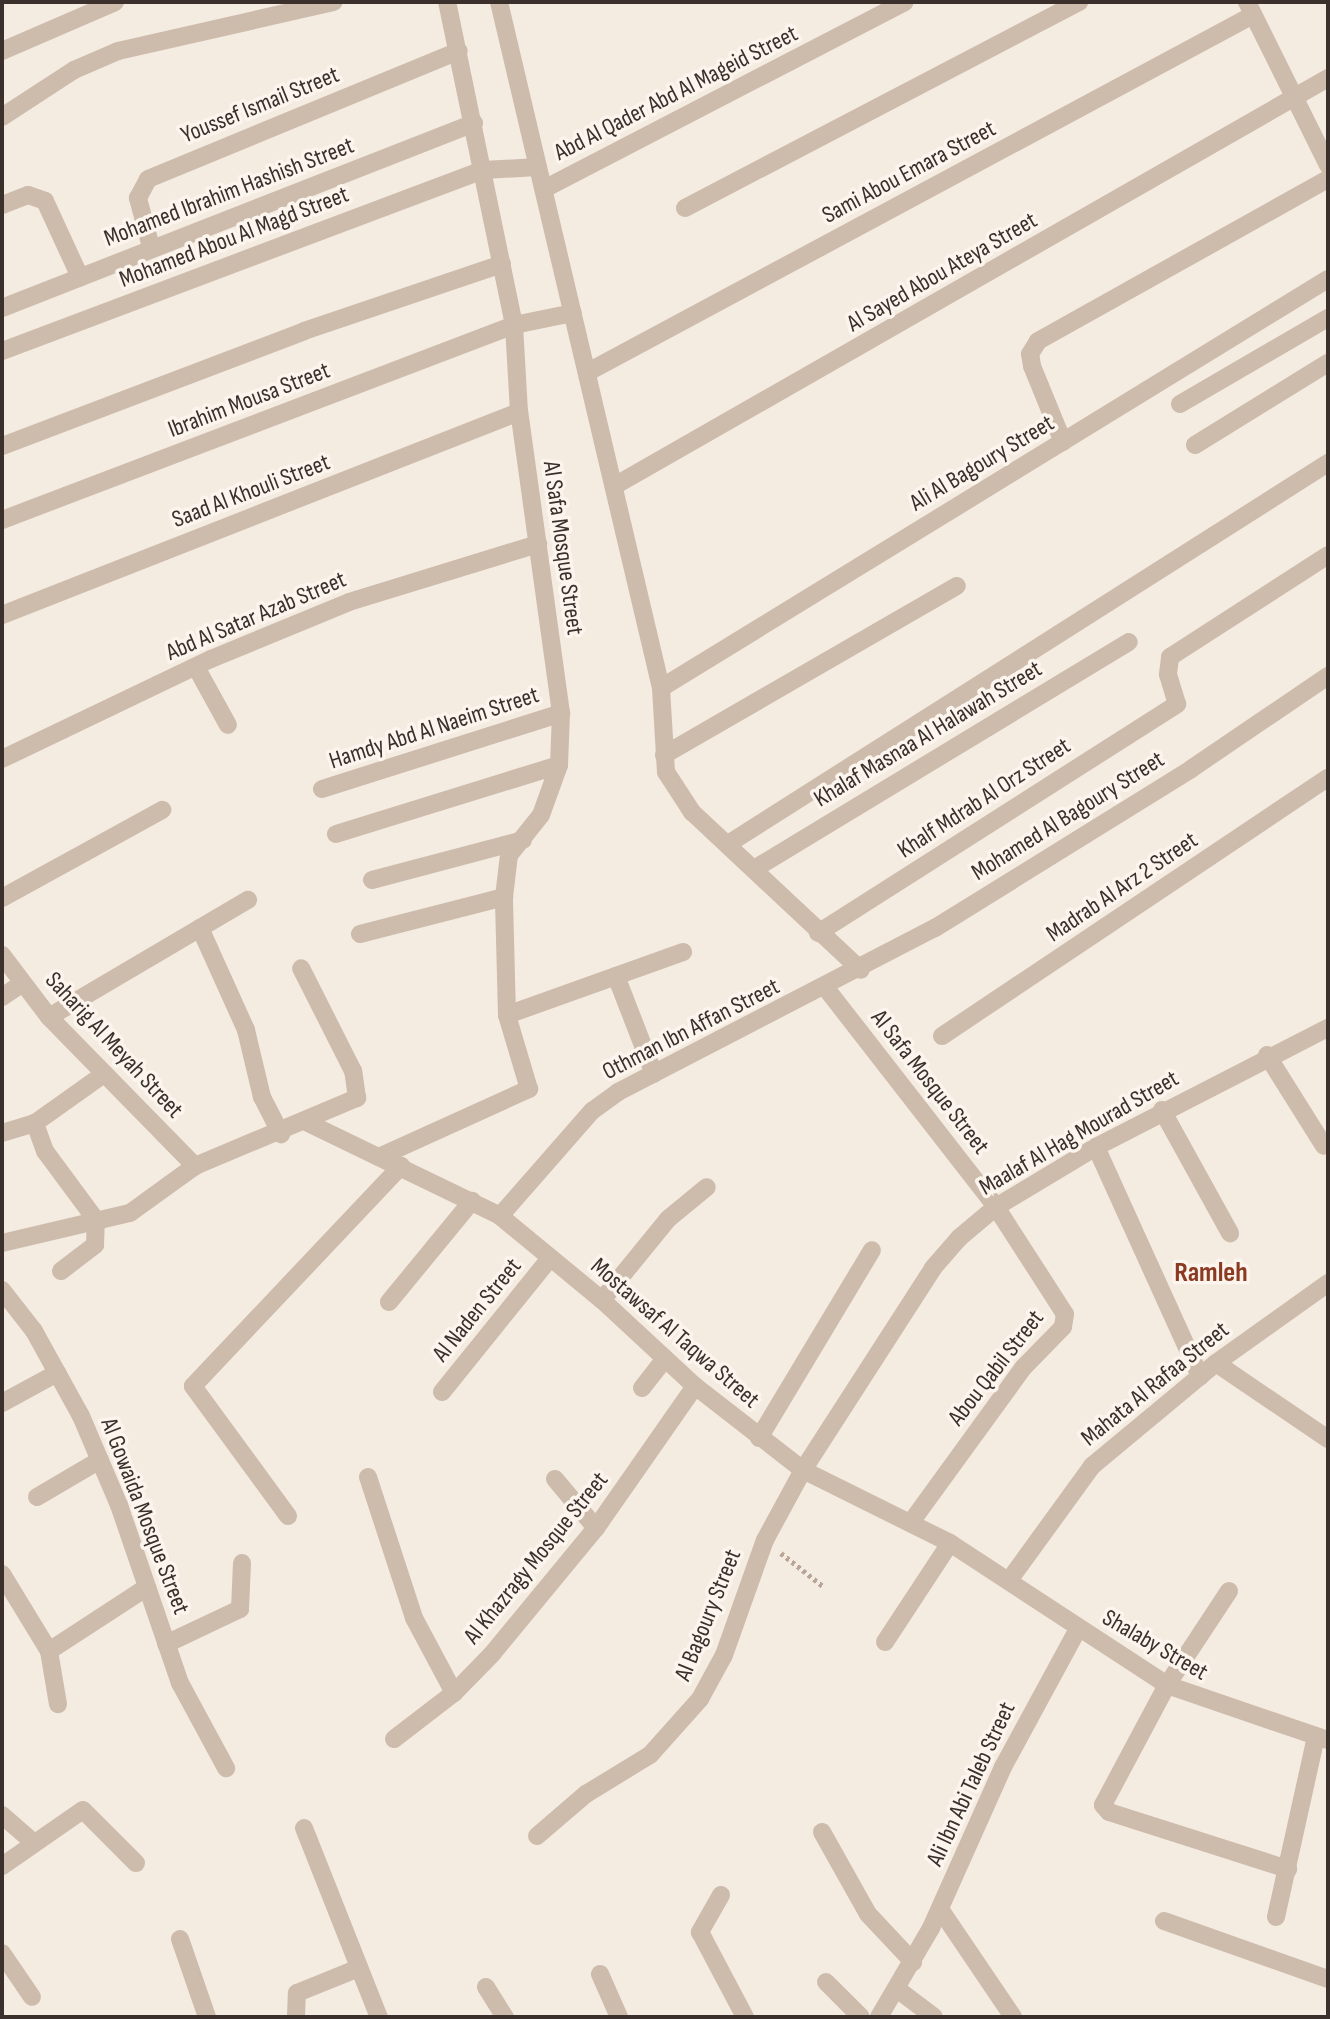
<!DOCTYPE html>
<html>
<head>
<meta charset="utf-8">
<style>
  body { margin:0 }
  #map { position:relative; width:1330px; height:2019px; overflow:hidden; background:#f4ebe1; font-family:"Sofia Sans Condensed",sans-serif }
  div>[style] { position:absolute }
  .path>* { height:4.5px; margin-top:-2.25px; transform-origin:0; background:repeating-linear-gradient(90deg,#b9a596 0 3.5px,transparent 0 7px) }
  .minor>* { height:18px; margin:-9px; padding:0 9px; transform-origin:9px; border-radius:9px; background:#cdbbac }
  span { translate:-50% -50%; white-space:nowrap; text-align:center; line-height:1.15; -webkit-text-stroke:7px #fbf5ee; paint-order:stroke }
  .street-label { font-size:24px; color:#3b302b }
  .quarter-label { font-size:28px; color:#8c3b22; font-weight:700 }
  .frame { position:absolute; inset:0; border:4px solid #3b302b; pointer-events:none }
</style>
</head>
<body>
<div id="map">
  <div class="path">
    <div style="left:781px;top:1553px;width:55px;rotate:38.3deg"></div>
  </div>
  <div class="minor">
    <div style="left:499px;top:2px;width:705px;rotate:76.71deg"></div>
    <div style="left:661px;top:688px;width:84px;rotate:86.6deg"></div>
    <div style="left:666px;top:772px;width:48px;rotate:57deg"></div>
    <div style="left:692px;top:812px;width:231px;rotate:43.1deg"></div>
    <div style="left:1247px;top:2px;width:182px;rotate:63.6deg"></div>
    <div style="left:2px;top:51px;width:123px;rotate:-23.4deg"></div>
    <div style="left:2px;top:117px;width:86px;rotate:-33.1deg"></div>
    <div style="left:74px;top:70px;width:48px;rotate:-23.4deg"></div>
    <div style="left:118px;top:51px;width:221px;rotate:-12.8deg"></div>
    <div style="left:544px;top:189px;width:406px;rotate:-27.4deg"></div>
    <div style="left:2px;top:205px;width:28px;rotate:-21deg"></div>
    <div style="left:28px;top:195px;width:18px;rotate:19deg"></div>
    <div style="left:45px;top:201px;width:84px;rotate:65.3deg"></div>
    <div style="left:685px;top:208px;width:445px;rotate:-27.6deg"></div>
    <div style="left:151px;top:247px;width:51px;rotate:-104.9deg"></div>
    <div style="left:138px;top:198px;width:21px;rotate:-62deg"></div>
    <div style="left:148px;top:179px;width:336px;rotate:-22.4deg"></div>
    <div style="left:2px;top:308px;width:507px;rotate:-21.4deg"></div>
    <div style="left:2px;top:351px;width:514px;rotate:-20.62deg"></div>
    <div style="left:483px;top:170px;width:55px;rotate:-3.1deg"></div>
    <div style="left:588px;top:372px;width:755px;rotate:-28.23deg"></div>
    <div style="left:1180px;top:404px;width:171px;rotate:-30.2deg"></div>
    <div style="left:1063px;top:442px;width:82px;rotate:-112.2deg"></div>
    <div style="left:1032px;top:366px;width:12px;rotate:-99deg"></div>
    <div style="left:1030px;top:354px;width:15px;rotate:-58deg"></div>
    <div style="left:1038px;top:341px;width:332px;rotate:-29.2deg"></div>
    <div style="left:1195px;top:445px;width:156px;rotate:-31.7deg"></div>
    <div style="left:2px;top:446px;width:323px;rotate:-20.8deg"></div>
    <div style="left:304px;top:331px;width:209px;rotate:-18.7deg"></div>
    <div style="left:616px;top:485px;width:820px;rotate:-29.75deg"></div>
    <div style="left:2px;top:520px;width:548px;rotate:-20.85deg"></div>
    <div style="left:514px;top:325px;width:60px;rotate:-11.5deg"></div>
    <div style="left:2px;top:615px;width:555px;rotate:-21.44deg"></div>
    <div style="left:196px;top:667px;width:66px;rotate:61.1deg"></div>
    <div style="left:661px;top:688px;width:782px;rotate:-31.52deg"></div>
    <div style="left:664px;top:755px;width:338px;rotate:-30deg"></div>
    <div style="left:2px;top:759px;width:232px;rotate:-25.6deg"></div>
    <div style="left:211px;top:659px;width:149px;rotate:-22.4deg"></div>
    <div style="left:349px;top:602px;width:198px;rotate:-17.1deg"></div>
    <div style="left:322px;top:789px;width:251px;rotate:-17.6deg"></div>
    <div style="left:336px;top:834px;width:233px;rotate:-17.2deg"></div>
    <div style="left:728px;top:844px;width:711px;rotate:-32.42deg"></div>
    <div style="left:754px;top:869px;width:438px;rotate:-31.2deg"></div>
    <div style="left:372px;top:880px;width:156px;rotate:-14.8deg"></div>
    <div style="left:2px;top:898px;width:183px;rotate:-28.8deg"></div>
    <div style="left:200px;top:928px;width:112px;rotate:65.7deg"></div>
    <div style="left:246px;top:1030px;width:69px;rotate:76.6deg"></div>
    <div style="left:262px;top:1097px;width:42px;rotate:62.8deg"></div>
    <div style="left:818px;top:933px;width:426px;rotate:-32.5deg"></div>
    <div style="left:1177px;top:704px;width:31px;rotate:-107deg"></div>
    <div style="left:1168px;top:674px;width:17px;rotate:-83deg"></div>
    <div style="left:1170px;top:657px;width:188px;rotate:-32.8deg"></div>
    <div style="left:360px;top:934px;width:149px;rotate:-14.4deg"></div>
    <div style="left:2px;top:955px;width:78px;rotate:52.8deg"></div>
    <div style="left:49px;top:1017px;width:209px;rotate:45.6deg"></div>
    <div style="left:616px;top:976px;width:105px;rotate:68.8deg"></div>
    <div style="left:825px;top:987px;width:279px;rotate:52.1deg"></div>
    <div style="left:996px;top:1207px;width:127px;rotate:57.2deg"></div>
    <div style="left:1065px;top:1314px;width:13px;rotate:99deg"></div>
    <div style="left:1063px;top:1327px;width:57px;rotate:134.3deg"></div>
    <div style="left:1023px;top:1368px;width:190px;rotate:126deg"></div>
    <div style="left:2px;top:997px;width:25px;rotate:-34deg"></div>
    <div style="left:507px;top:1015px;width:187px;rotate:-19.7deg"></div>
    <div style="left:49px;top:1017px;width:231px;rotate:-30.5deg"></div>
    <div style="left:942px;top:1036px;width:464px;rotate:-33.8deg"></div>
    <div style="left:1267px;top:1055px;width:107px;rotate:57.9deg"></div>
    <div style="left:1162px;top:1110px;width:141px;rotate:61.1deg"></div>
    <div style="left:308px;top:1123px;width:213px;rotate:25.8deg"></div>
    <div style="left:500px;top:1216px;width:132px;rotate:39.5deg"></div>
    <div style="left:602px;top:1300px;width:127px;rotate:42.8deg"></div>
    <div style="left:695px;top:1386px;width:137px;rotate:37.9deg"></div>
    <div style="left:803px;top:1470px;width:164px;rotate:26.4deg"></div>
    <div style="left:950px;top:1543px;width:259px;rotate:33.2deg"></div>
    <div style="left:1167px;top:1685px;width:170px;rotate:18.9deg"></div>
    <div style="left:2px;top:1133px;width:34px;rotate:-17deg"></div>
    <div style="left:1096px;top:1147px;width:252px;rotate:65.6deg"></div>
    <div style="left:379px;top:1157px;width:165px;rotate:-24.4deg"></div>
    <div style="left:529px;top:1089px;width:77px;rotate:-106.6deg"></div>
    <div style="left:507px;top:1015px;width:118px;rotate:-91.5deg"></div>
    <div style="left:504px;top:897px;width:42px;rotate:-83.2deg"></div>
    <div style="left:509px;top:855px;width:51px;rotate:-51.3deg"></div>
    <div style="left:541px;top:815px;width:53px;rotate:-70.2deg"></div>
    <div style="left:559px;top:765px;width:52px;rotate:-87.8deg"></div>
    <div style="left:561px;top:713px;width:304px;rotate:-97.9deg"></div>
    <div style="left:519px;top:412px;width:87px;rotate:-93.3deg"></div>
    <div style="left:514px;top:325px;width:330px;rotate:-101.7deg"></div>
    <div style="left:500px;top:1216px;width:140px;rotate:-48.8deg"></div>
    <div style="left:592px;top:1111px;width:32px;rotate:-36deg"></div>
    <div style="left:618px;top:1092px;width:357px;rotate:-27.4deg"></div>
    <div style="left:935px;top:928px;width:301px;rotate:-31.8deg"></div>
    <div style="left:1191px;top:769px;width:166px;rotate:-34.2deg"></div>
    <div style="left:2px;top:1243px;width:131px;rotate:-13.2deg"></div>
    <div style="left:130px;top:1213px;width:80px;rotate:-35.9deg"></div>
    <div style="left:195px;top:1166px;width:176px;rotate:-22.8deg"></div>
    <div style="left:357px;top:1098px;width:27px;rotate:-98deg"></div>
    <div style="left:353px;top:1071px;width:115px;rotate:-116.8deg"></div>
    <div style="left:61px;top:1271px;width:43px;rotate:-37.4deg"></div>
    <div style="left:95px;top:1245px;width:25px;rotate:-88deg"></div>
    <div style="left:96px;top:1220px;width:86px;rotate:-126.5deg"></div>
    <div style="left:45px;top:1151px;width:30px;rotate:-110deg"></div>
    <div style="left:35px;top:1123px;width:85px;rotate:-35.4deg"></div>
    <div style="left:2px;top:1290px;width:52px;rotate:52deg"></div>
    <div style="left:34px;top:1331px;width:97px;rotate:61.1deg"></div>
    <div style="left:81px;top:1416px;width:97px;rotate:66.9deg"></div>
    <div style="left:119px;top:1505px;width:188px;rotate:71.1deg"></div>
    <div style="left:180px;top:1683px;width:97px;rotate:61.6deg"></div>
    <div style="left:602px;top:1300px;width:104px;rotate:-50.8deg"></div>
    <div style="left:668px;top:1219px;width:50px;rotate:-39.4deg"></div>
    <div style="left:389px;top:1302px;width:131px;rotate:-50.6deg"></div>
    <div style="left:1216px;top:1363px;width:135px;rotate:34.2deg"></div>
    <div style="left:642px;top:1388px;width:37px;rotate:-52deg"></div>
    <div style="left:442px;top:1392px;width:172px;rotate:-51.1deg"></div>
    <div style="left:2px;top:1403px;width:63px;rotate:-28.6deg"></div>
    <div style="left:759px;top:1438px;width:219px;rotate:-59deg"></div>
    <div style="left:368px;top:1477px;width:148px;rotate:71.9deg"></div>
    <div style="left:414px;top:1618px;width:85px;rotate:61.9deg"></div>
    <div style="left:555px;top:1479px;width:64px;rotate:50.1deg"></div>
    <div style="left:37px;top:1497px;width:73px;rotate:-30.4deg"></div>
    <div style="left:288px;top:1516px;width:161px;rotate:-126.2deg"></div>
    <div style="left:193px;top:1386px;width:303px;rotate:-46.6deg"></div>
    <div style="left:2px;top:1574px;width:90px;rotate:58.6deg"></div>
    <div style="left:49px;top:1651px;width:54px;rotate:80.4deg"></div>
    <div style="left:1010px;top:1579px;width:140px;rotate:-54deg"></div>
    <div style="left:1092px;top:1466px;width:161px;rotate:-39.7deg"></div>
    <div style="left:1216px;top:1363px;width:138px;rotate:-35.5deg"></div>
    <div style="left:1229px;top:1591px;width:113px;rotate:123.4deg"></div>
    <div style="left:1167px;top:1685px;width:136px;rotate:118.1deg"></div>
    <div style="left:1103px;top:1805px;width:9px;rotate:49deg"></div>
    <div style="left:1109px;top:1812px;width:188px;rotate:17.7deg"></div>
    <div style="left:885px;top:1642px;width:118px;rotate:-56.7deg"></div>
    <div style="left:166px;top:1644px;width:82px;rotate:-25.3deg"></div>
    <div style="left:240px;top:1609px;width:46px;rotate:-87.5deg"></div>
    <div style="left:49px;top:1651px;width:117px;rotate:-33.1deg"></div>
    <div style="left:394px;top:1739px;width:76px;rotate:-37.5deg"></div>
    <div style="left:454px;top:1693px;width:54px;rotate:-45.7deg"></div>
    <div style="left:492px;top:1654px;width:163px;rotate:-50.5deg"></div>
    <div style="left:596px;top:1528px;width:173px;rotate:-55.1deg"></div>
    <div style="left:2px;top:1815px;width:43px;rotate:41.2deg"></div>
    <div style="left:304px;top:1828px;width:203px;rotate:68.4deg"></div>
    <div style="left:822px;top:1832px;width:94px;rotate:60.7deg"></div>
    <div style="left:868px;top:1914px;width:66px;rotate:46.8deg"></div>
    <div style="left:537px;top:1836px;width:65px;rotate:-40.6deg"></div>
    <div style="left:586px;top:1794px;width:75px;rotate:-31.4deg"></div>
    <div style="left:650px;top:1755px;width:75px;rotate:-48.2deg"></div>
    <div style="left:700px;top:1699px;width:50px;rotate:-61.4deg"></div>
    <div style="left:724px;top:1655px;width:122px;rotate:-70.4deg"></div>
    <div style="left:765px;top:1540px;width:80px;rotate:-61.5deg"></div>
    <div style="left:803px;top:1470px;width:240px;rotate:-57.2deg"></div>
    <div style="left:933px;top:1268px;width:40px;rotate:-49deg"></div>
    <div style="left:959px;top:1238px;width:48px;rotate:-40deg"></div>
    <div style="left:996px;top:1207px;width:117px;rotate:-31deg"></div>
    <div style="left:1096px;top:1147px;width:261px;rotate:-27.2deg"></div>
    <div style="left:2px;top:1866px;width:98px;rotate:-34.7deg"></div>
    <div style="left:83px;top:1810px;width:75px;rotate:45deg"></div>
    <div style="left:721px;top:1895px;width:43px;rotate:119.6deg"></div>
    <div style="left:700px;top:1932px;width:96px;rotate:62.1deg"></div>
    <div style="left:940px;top:1909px;width:130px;rotate:55.9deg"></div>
    <div style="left:1276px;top:1917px;width:185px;rotate:-77.5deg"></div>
    <div style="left:1164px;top:1921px;width:174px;rotate:19.5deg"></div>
    <div style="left:180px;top:1939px;width:83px;rotate:70.9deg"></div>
    <div style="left:2px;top:1953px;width:53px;rotate:55.7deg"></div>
    <div style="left:600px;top:1974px;width:47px;rotate:66.2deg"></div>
    <div style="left:826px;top:1982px;width:49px;rotate:45deg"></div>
    <div style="left:486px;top:1987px;width:36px;rotate:58deg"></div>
    <div style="left:897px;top:1989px;width:46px;rotate:37.1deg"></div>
    <div style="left:296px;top:2017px;width:24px;rotate:-88deg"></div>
    <div style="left:297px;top:1993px;width:67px;rotate:-22deg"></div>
    <div style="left:879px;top:2017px;width:103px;rotate:-59.7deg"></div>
    <div style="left:931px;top:1928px;width:176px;rotate:-65.9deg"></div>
    <div style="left:1003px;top:1767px;width:157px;rotate:-61.5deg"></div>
  </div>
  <div class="street-label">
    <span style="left:676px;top:93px;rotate:-27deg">Abd Al Qader Abd Al Mageid Street</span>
    <span style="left:260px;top:105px;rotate:-22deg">Youssef Ismail Street</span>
    <span style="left:909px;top:172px;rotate:-28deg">Sami Abou Emara Street</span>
    <span style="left:229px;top:192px;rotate:-21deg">Mohamed Ibrahim Hashish Street</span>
    <span style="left:234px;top:237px;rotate:-21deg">Mohamed Abou Al Magd Street</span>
    <span style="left:942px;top:272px;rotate:-30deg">Al Sayed Abou Ateya Street</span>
    <span style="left:249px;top:400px;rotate:-21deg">Ibrahim Mousa Street</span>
    <span style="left:982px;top:463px;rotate:-31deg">Ali Al Bagoury Street</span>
    <span style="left:251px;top:491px;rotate:-21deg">Saad Al Khouli Street</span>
    <span style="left:563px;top:548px;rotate:82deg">Al Safa Mosque Street</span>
    <span style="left:256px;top:616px;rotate:-23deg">Abd Al Satar Azab Street</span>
    <span style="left:434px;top:728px;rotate:-18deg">Hamdy Abd Al Naeim Street</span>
    <span style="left:928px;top:734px;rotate:-31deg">Khalaf Masnaa Al Halawah Street</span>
    <span style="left:984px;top:798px;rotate:-33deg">Khalf Mdrab Al Orz Street</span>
    <span style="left:1068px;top:816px;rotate:-32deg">Mohamed Al Bagoury Street</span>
    <span style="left:1122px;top:887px;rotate:-34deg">Madrab Al Arz 2 Street</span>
    <span style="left:691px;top:1029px;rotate:-27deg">Othman Ibn Affan Street</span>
    <span style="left:114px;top:1045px;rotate:47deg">Saharig Al Meyah Street</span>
    <span style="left:930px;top:1082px;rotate:52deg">Al Safa Mosque Street</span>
    <span style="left:1079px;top:1133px;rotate:-30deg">Maalaf Al Hag Mourad Street</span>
    <span style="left:477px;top:1310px;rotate:-51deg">Al Naden Street</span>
    <span style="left:675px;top:1333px;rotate:41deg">Mostawsaf Al Taqwa Street</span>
    <span style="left:996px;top:1368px;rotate:-52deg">Abou Qabil Street</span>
    <span style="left:1155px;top:1384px;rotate:-39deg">Mahata Al Rafaa Street</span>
    <span style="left:145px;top:1516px;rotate:69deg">Al Gowaida Mosque Street</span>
    <span style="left:536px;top:1558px;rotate:-51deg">Al Khazragy Mosque Street</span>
    <span style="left:708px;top:1615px;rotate:-68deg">Al Bagoury Street</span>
    <span style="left:1155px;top:1645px;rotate:30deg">Shalaby Street</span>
    <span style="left:971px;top:1784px;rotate:-65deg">Ali Ibn Abi Taleb Street</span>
  </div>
  <div class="quarter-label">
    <span style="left:1211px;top:1273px">Ramleh</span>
  </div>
  <div class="frame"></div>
</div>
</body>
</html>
